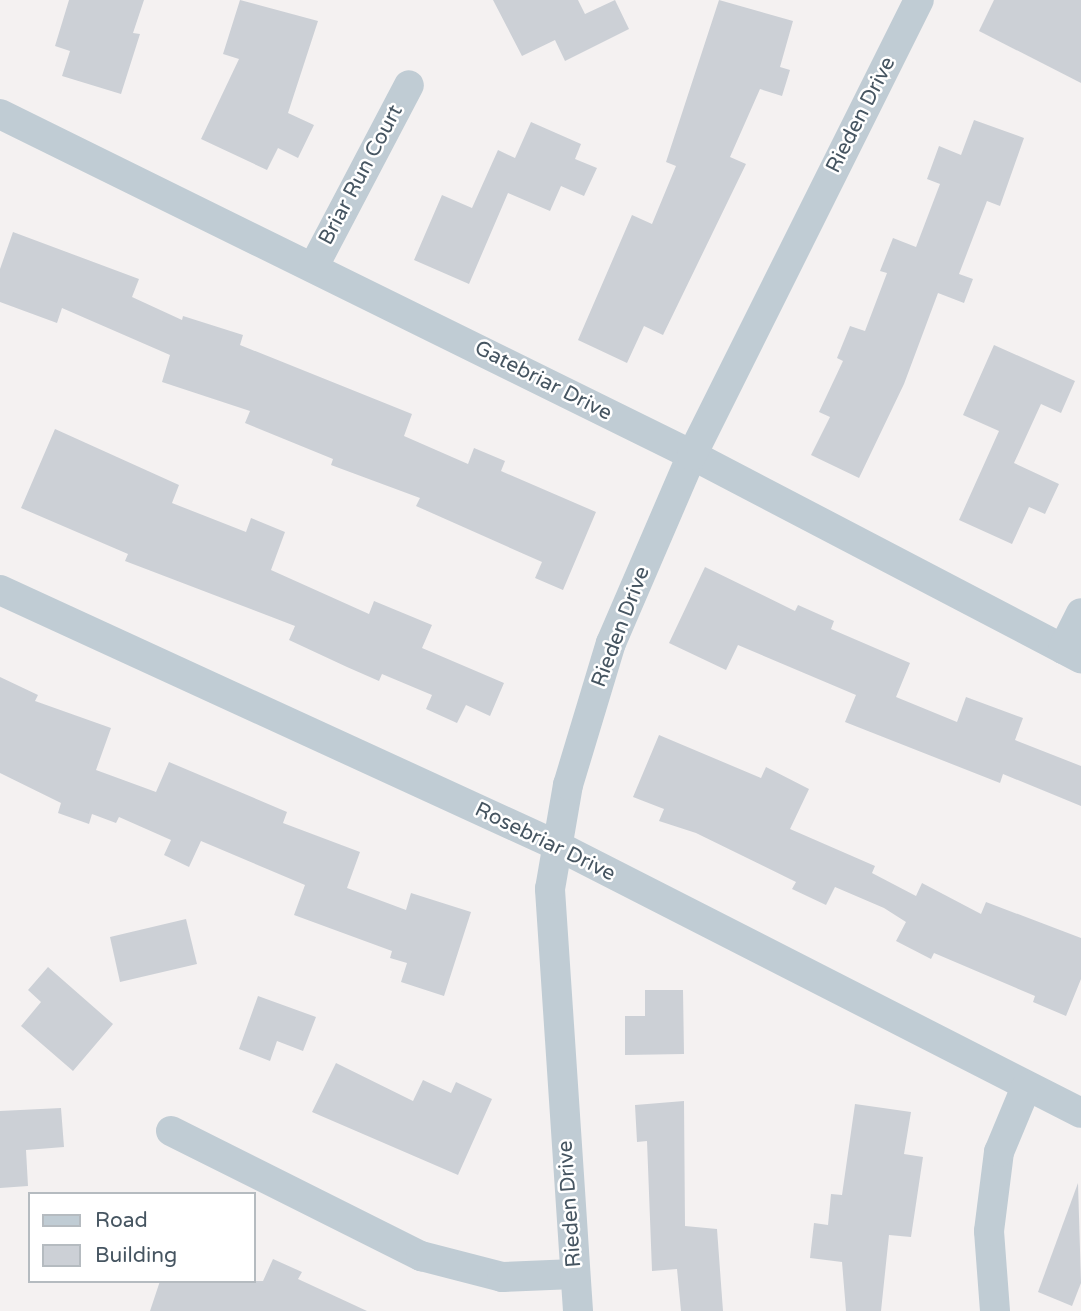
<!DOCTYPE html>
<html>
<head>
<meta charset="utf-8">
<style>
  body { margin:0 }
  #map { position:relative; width:1081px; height:1311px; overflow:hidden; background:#f4f1f1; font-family:"Varela Round",sans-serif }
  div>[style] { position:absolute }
  .building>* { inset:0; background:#ccd0d6 }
  .minor>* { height:30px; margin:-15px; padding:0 15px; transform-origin:15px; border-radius:15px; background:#c0ccd4 }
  span { translate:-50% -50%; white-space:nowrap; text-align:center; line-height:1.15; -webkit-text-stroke:5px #fff; paint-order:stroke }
  .street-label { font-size:21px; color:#465561 }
  .legend { position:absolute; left:28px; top:1192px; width:228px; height:91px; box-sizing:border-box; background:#fff; border:2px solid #b5bbc0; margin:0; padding:9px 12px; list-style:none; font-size:21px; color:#465561 }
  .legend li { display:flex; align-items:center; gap:14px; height:35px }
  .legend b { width:35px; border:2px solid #b5bbc0 }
</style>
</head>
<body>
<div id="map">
  <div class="building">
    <div style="clip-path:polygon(69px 0,144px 0,133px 33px,140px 34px,121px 94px,62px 76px,70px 51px,55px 46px)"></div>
    <div style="clip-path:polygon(240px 0,318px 21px,288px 113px,314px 125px,298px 158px,278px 148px,267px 170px,201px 139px,239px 59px,223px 54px)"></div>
    <div style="clip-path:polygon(493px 0,578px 0,585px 14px,615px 0,629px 29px,565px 61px,555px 40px,522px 56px)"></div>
    <div style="clip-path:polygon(719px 0,793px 21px,780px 67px,790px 70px,782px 96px,760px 89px,730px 157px,746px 164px,663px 335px,644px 326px,627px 363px,578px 340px,632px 215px,652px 224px,676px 166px,666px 162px)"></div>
    <div style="clip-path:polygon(994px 0,1081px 0,1081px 83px,979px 31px)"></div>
    <div style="clip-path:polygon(974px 120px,1024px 138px,1000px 206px,987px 201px,959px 274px,973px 279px,964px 303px,938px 293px,904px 384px,859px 478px,811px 455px,830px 417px,819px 412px,843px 361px,837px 358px,850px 326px,865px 331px,887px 273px,880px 271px,893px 238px,916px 247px,940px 184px,927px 179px,939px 146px,961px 155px)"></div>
    <div style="clip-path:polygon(531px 122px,581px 144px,575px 159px,597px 168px,584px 196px,561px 186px,550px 211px,508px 193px,469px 284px,414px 260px,442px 195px,472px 208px,498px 150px,515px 158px)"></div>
    <div style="clip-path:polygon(13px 232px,139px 279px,132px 297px,182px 320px,183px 316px,243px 335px,240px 345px,412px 414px,404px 436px,468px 464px,474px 448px,505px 461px,501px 471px,596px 512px,563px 590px,535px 578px,542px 562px,416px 506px,420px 498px,331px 465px,333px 459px,245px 423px,250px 411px,162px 382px,170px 355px,62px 308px,57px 323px,0 302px,0 269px)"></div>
    <div style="clip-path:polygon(994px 345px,1075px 381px,1061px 413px,1041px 404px,1014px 463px,1059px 484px,1045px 514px,1029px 507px,1012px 544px,959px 520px,999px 431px,963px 415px)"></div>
    <div style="clip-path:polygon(55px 429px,179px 485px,172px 503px,246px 532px,251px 518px,285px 532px,271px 570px,369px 614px,374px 601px,432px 625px,422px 648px,504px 683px,490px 716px,466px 705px,457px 723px,426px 709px,432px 695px,382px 674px,379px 681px,347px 667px,289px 640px,295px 626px,125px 561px,128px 554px,21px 508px)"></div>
    <div style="clip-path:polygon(705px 567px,795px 611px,798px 605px,834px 621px,831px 629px,910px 663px,896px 697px,957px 722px,966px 697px,1023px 718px,1015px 740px,1081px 766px,1081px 806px,1003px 774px,1000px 783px,845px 722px,856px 695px,738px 645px,726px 670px,669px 643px)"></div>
    <div style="clip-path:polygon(0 677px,38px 695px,35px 701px,111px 728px,96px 770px,156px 792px,169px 762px,287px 812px,283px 823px,360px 852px,347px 888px,406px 910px,411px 893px,471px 912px,444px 996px,401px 982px,407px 963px,390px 958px,392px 951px,294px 915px,305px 885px,201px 841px,189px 867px,164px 855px,171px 840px,119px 817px,116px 823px,92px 814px,89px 824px,58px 813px,61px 803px,0 773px)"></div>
    <div style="clip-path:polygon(659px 735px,761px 778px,766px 767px,809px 789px,790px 829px,875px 866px,872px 873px,916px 896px,922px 883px,981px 914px,986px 902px,1081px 938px,1081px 979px,1066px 1016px,1033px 1002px,1035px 996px,934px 953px,931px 959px,896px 941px,906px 922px,884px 908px,835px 887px,826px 905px,792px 889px,796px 882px,696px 833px,659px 821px,664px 809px,633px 797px)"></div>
    <div style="clip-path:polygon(186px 919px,197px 964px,120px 982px,110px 937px)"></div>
    <div style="clip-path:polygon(48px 967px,113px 1024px,73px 1071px,21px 1026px,41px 1002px,28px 990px)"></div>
    <div style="clip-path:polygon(645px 990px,683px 990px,684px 1054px,625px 1055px,625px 1016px,645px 1016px)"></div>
    <div style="clip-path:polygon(258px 996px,316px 1017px,303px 1051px,277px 1041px,270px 1061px,239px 1049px)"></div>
    <div style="clip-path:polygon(336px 1063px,413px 1101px,423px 1080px,451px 1093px,456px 1082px,492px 1099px,458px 1175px,312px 1112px)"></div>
    <div style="clip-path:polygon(684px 1101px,685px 1226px,717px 1229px,723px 1311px,681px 1311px,677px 1269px,652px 1271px,647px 1141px,637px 1142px,635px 1105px)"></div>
    <div style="clip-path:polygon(855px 1104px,911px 1112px,904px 1154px,923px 1157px,911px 1237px,889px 1235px,881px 1311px,846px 1311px,842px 1262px,810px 1258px,814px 1223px,828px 1225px,831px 1194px,842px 1195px)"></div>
    <div style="clip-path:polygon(61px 1108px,64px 1147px,26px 1150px,28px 1186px,0 1188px,0 1111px)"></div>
    <div style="clip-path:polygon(1078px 1183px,1081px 1283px,1072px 1306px,1038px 1292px)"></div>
    <div style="clip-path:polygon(273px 1259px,302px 1272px,298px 1279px,367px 1311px,150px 1311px,160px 1281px,263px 1281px)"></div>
  </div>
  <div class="minor">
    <div style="left:0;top:114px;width:771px;rotate:26.23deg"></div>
    <div style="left:692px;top:455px;width:439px;rotate:27.6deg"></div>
    <div style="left:314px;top:266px;width:204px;rotate:-62.3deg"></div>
    <div style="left:0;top:590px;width:612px;rotate:24.64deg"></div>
    <div style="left:556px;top:845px;width:589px;rotate:27.04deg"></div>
    <div style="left:1063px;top:649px;width:40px;rotate:-63.4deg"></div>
    <div style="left:171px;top:1131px;width:280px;rotate:26.6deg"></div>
    <div style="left:421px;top:1256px;width:84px;rotate:14.5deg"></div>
    <div style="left:502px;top:1277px;width:72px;rotate:-2.4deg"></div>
    <div style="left:578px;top:1311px;width:423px;rotate:-93.8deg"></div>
    <div style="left:550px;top:889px;width:106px;rotate:-80.2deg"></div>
    <div style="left:568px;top:785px;width:148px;rotate:-73.2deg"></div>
    <div style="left:611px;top:643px;width:205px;rotate:-66.7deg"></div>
    <div style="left:692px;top:455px;width:508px;rotate:-63.49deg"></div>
    <div style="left:995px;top:1311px;width:80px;rotate:-94.3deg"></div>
    <div style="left:989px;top:1231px;width:80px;rotate:-82.8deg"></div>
    <div style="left:999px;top:1152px;width:70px;rotate:-67.4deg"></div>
  </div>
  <div class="street-label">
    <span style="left:861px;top:115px;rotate:-63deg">Rieden Drive</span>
    <span style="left:361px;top:175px;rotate:-62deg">Briar Run Court</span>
    <span style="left:543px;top:381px;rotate:27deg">Gatebriar Drive</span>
    <span style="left:621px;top:627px;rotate:-69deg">Rieden Drive</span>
    <span style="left:545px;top:842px;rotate:26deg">Rosebriar Drive</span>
    <span style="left:570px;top:1204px;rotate:-94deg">Rieden Drive</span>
  </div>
  <ul class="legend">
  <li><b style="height:9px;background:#c0ccd4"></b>Road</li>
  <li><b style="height:19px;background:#ccd0d6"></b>Building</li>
  </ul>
</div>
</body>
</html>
